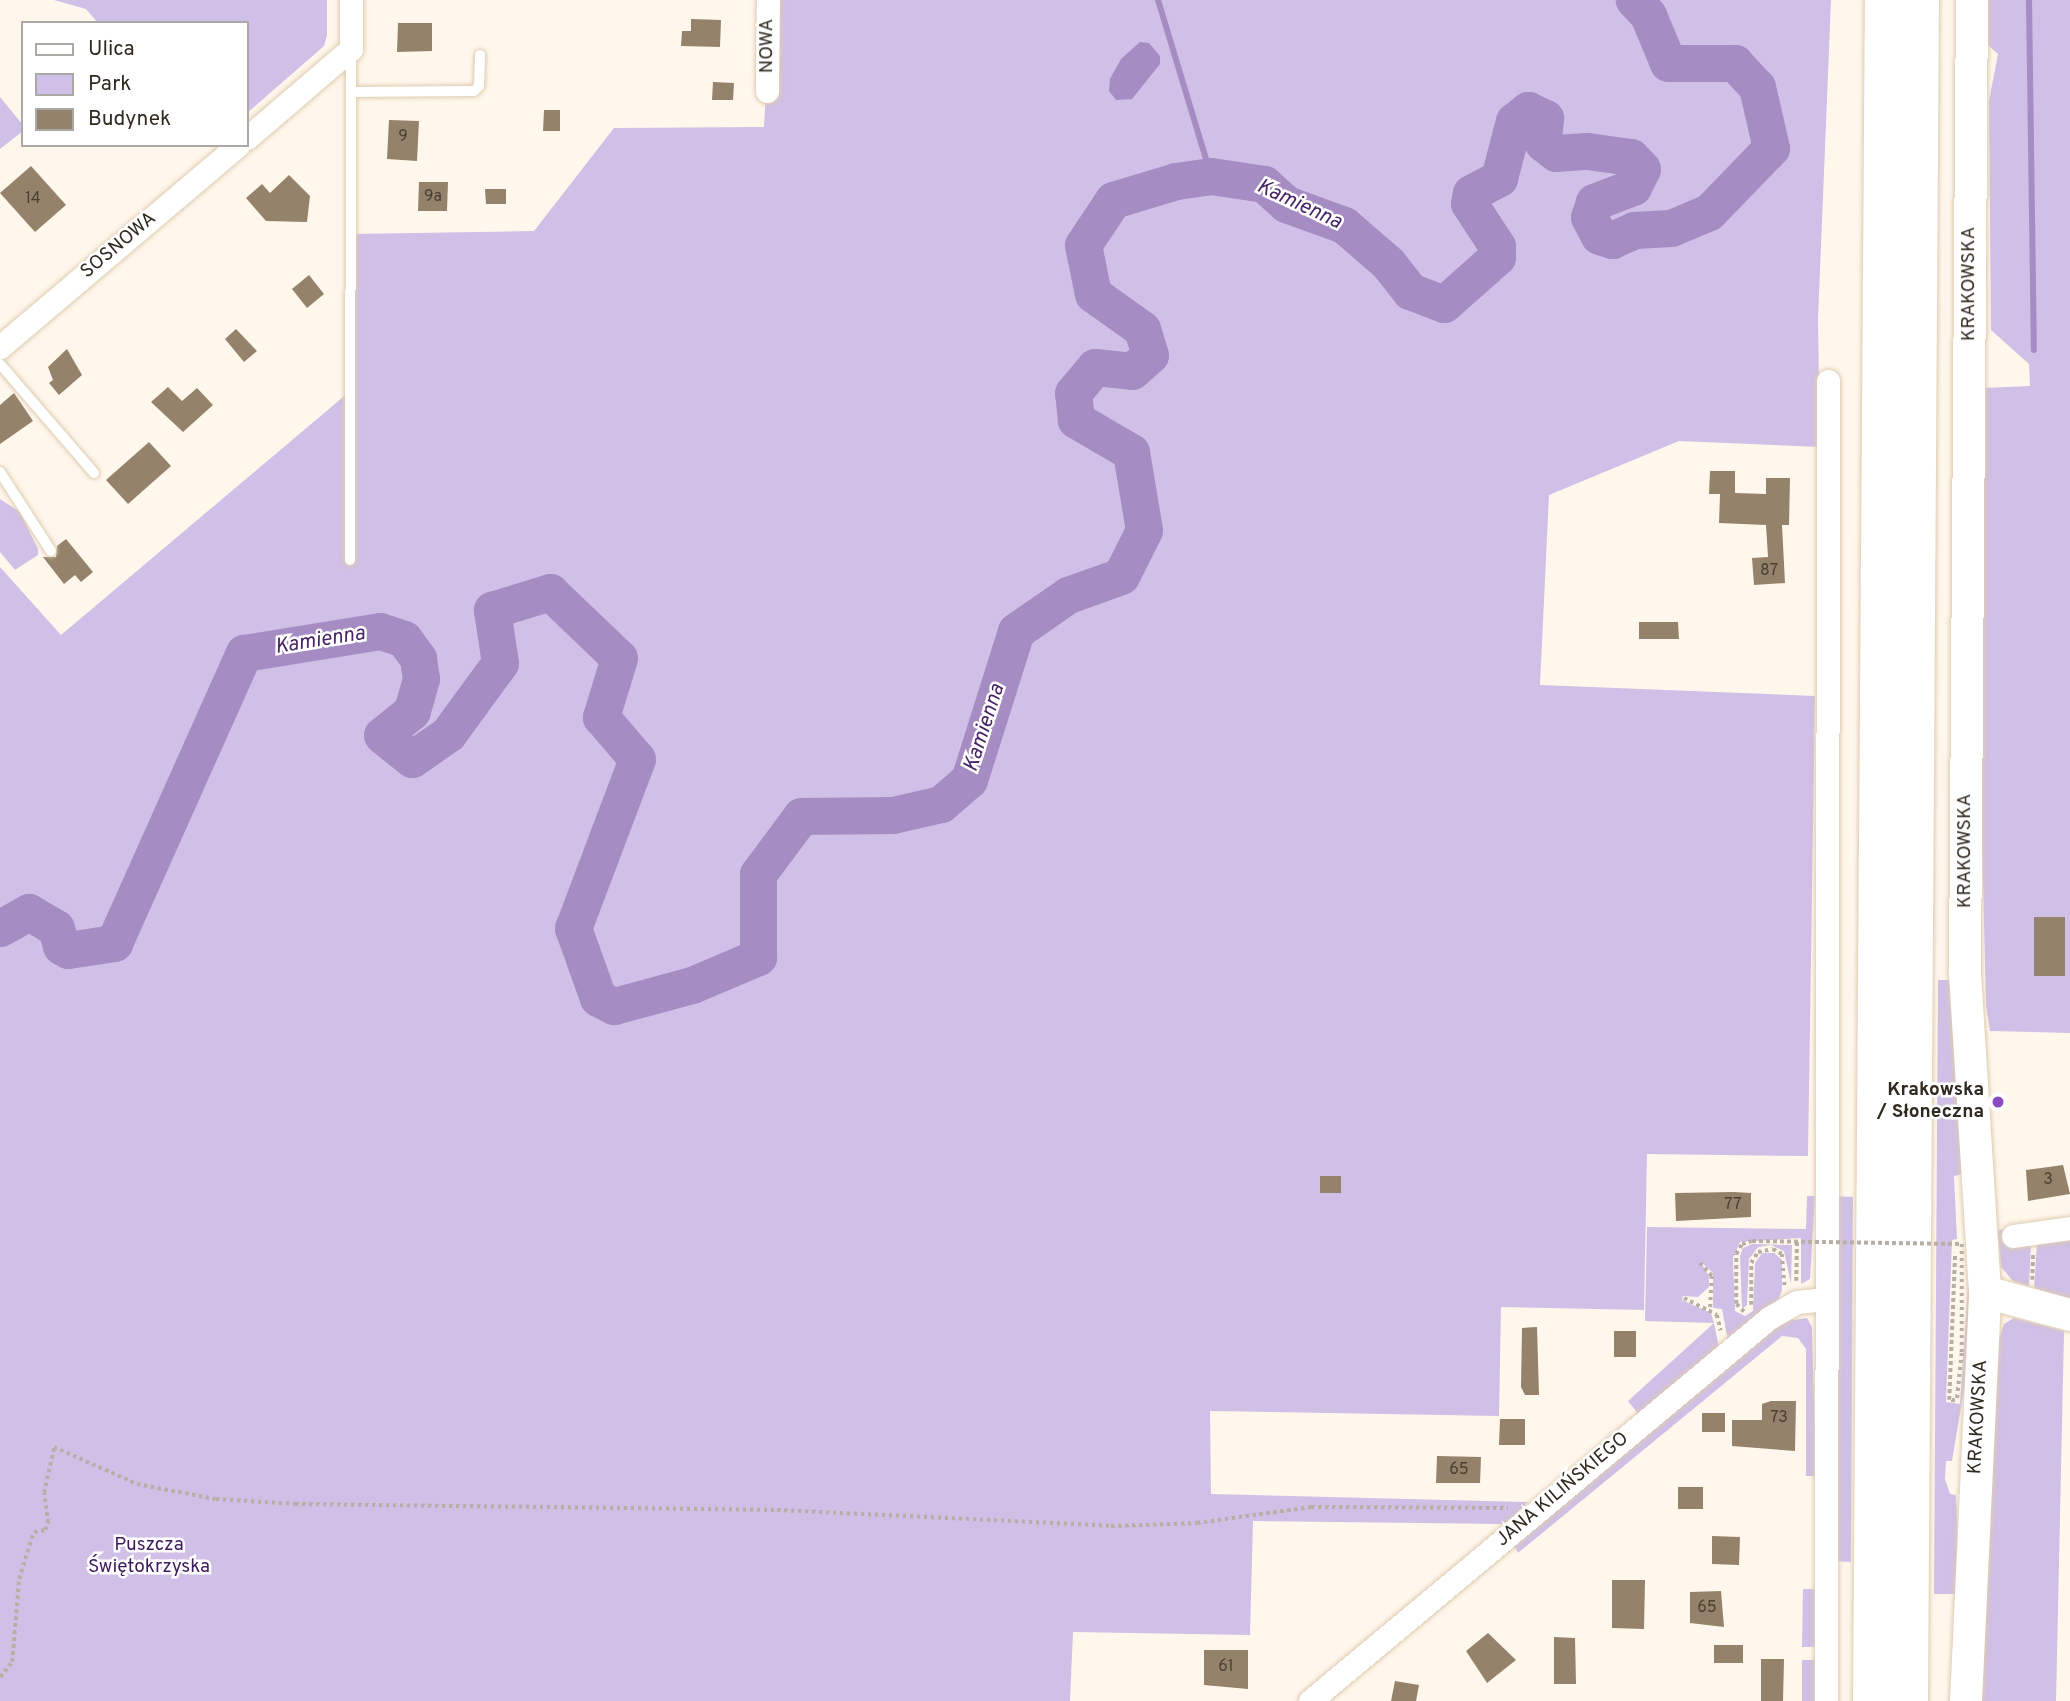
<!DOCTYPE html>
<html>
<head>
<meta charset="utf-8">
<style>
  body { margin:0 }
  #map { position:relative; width:2070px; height:1701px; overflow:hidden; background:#fff7ec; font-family:Overpass,sans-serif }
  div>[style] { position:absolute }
  .green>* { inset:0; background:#d0bfe6 }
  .water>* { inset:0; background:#a58cc3 }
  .stream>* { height:6px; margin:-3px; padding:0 3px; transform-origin:3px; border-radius:3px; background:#a58cc3 }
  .river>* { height:37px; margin:-18.5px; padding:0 18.5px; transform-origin:18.5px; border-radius:18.5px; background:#a58cc3 }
  .building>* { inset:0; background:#94826a }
  .path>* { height:3.5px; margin-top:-1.75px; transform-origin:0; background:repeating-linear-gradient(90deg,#b7afa5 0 3.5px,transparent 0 7px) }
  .roads { filter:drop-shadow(0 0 2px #decbb0) drop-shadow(0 0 2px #decbb0) }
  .lane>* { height:10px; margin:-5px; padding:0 5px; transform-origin:5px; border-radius:5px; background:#fff }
  .street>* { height:23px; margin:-11.5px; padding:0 11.5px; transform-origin:11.5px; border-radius:11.5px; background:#fff }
  .secondary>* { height:32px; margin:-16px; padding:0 16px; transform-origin:16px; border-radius:16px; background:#fff }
  .highway>* { height:38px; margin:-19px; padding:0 19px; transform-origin:19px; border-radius:19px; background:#fff }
  .path-bridge>* { height:3.5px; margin-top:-1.75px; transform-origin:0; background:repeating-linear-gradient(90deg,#b7afa5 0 3.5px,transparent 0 7px) }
  .dots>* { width:19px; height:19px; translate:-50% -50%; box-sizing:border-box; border:4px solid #fff; border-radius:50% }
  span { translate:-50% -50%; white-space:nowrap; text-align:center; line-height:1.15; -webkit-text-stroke:5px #fff; paint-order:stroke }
  .number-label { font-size:16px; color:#493f32 }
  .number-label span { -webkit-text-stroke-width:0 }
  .street-label { font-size:19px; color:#30291f }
  .poi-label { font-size:19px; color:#30291f; font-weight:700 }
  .right { translate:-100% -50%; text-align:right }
  .park-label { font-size:19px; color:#3e1a5c }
  .water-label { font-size:21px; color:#472467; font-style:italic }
  .legend { position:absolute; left:21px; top:21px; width:228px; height:126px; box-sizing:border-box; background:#fff; border:2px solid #aca9a5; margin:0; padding:9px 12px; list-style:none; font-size:21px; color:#30291f }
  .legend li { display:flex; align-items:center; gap:14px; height:35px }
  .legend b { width:35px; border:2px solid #aca9a5 }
</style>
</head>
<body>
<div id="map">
  <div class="green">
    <div style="clip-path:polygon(54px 0,327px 0,327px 35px,324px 46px,247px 113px,247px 23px,98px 23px,86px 9px)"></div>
    <div style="clip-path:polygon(771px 0,1831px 0,1818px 320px,1820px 447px,1679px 441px,1549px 495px,1540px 685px,1815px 696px,1808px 1156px,1647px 1154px,1644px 1310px,1501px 1307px,1499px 1416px,1210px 1411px,1211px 1494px,1528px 1502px,1505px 1524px,1253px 1521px,1250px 1635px,1073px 1632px,1070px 1701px,0 1701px,0 567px,61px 635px,349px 392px,350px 234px,534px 231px,614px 128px,764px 127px)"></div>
    <div style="clip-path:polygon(1967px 0,2070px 0,2070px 1033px,1990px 1031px,1986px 1006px,1982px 837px,1983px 388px,2030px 386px,2029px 364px,1991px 330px,1989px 101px,1998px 54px,1989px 46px)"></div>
    <div style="clip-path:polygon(0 97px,23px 125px,23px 131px,0 149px)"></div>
    <div style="clip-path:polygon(0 499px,20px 512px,38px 549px,38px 555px,15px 570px,0 552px)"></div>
    <div style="clip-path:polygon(1938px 980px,1957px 980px,1969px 1172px,1954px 1176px,1957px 1239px,1952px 1240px,1946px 1402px,1960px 1404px,1970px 1257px,1966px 1377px,1952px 1461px,1946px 1461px,1945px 1479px,1950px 1494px,1956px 1495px,1960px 1594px,1934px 1594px)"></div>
    <div style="clip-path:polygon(1807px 1196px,1815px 1196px,1810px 1279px,1801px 1284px,1801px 1238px,1740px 1242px,1733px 1258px,1735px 1311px,1745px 1316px,1753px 1311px,1755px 1263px,1762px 1253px,1774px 1253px,1782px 1260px,1782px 1290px,1778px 1301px,1728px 1341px,1722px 1309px,1713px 1308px,1713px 1273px,1700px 1261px,1709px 1276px,1709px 1287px,1698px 1297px,1683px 1296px,1682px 1300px,1711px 1313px,1714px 1323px,1719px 1348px,1640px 1416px,1628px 1401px,1714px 1323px,1645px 1321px,1647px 1227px,1806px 1229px)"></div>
    <div style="clip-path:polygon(1832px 1196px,1853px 1197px,1851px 1562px,1833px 1561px)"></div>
    <div style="clip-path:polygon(2011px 1229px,2031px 1244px,2029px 1286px,2013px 1281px,2001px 1267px,1998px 1230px)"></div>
    <div style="clip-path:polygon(2070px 1238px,2070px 1300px,2034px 1288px,2037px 1243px)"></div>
    <div style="clip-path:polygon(1752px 1244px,1792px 1245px,1791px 1284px,1784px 1251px,1771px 1245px,1758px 1247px,1749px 1259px,1747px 1305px,1742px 1309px,1740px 1256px,1743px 1248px)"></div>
    <div style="clip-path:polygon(1790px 1315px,1793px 1320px,1807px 1318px,1812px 1327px,1816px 1476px,1806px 1476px,1806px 1349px,1798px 1338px,1782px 1336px,1518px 1553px,1513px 1544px)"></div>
    <div style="clip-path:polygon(2014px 1318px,2064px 1331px,2056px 1701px,1980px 1701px,1998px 1342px,2004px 1324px)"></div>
    <div style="clip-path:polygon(1803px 1589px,1815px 1589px,1815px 1647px,1802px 1647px)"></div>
    <div style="clip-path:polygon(1802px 1660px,1815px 1660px,1815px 1701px,1802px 1701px)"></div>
  </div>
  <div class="water">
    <div style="clip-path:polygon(1140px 42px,1149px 43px,1160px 56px,1160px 64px,1132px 99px,1116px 100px,1109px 91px,1110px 79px,1121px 59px)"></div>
  </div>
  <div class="stream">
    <div style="left:1158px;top:0;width:184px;rotate:73.2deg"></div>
    <div style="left:2029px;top:0;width:350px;rotate:89.2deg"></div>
  </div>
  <div class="river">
    <div style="left:0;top:928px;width:33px;rotate:-29deg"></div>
    <div style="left:29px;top:912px;width:31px;rotate:31deg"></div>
    <div style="left:56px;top:928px;width:19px;rotate:74deg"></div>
    <div style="left:61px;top:946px;width:8px;rotate:30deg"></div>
    <div style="left:68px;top:950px;width:47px;rotate:-8.7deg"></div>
    <div style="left:114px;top:943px;width:318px;rotate:-65.9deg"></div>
    <div style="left:244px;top:653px;width:138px;rotate:-9.2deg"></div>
    <div style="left:380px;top:631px;width:25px;rotate:18deg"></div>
    <div style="left:404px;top:639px;width:24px;rotate:54deg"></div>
    <div style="left:418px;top:658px;width:21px;rotate:82deg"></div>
    <div style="left:421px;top:679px;width:33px;rotate:106deg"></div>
    <div style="left:412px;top:711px;width:38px;rotate:141deg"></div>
    <div style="left:382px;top:735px;width:38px;rotate:39deg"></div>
    <div style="left:412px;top:759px;width:44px;rotate:-34.8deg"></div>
    <div style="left:448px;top:734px;width:88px;rotate:-53.8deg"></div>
    <div style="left:500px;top:663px;width:54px;rotate:-98.6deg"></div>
    <div style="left:492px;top:610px;width:61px;rotate:-17.2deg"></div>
    <div style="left:550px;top:592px;width:95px;rotate:43.7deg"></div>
    <div style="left:619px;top:658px;width:62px;rotate:107deg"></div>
    <div style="left:601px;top:717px;width:55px;rotate:49.4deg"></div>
    <div style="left:637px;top:759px;width:181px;rotate:110.7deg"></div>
    <div style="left:573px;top:928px;width:74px;rotate:70.3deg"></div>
    <div style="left:598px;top:998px;width:18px;rotate:27deg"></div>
    <div style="left:614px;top:1006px;width:81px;rotate:-15.1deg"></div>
    <div style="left:692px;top:985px;width:72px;rotate:-23deg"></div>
    <div style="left:758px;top:957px;width:83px;rotate:-90deg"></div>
    <div style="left:758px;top:874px;width:72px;rotate:-53.4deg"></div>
    <div style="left:801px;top:816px;width:92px;rotate:-0.6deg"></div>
    <div style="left:893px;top:815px;width:49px;rotate:-12.9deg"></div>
    <div style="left:941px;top:804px;width:37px;rotate:-41deg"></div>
    <div style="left:969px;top:780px;width:156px;rotate:-72.5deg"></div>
    <div style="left:1016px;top:631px;width:63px;rotate:-34.7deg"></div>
    <div style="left:1068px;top:595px;width:56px;rotate:-19.7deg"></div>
    <div style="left:1121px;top:576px;width:51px;rotate:-63.4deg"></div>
    <div style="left:1144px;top:530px;width:79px;rotate:-99.5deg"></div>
    <div style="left:1131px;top:452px;width:64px;rotate:-149.8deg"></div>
    <div style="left:1076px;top:420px;width:27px;rotate:-96deg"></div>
    <div style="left:1073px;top:393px;width:34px;rotate:-50deg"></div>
    <div style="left:1095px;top:367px;width:37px;rotate:6deg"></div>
    <div style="left:1132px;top:371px;width:24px;rotate:-42deg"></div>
    <div style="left:1150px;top:355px;width:27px;rotate:-107deg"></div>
    <div style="left:1142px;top:329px;width:60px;rotate:-144.5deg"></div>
    <div style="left:1093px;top:294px;width:50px;rotate:-101.5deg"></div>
    <div style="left:1083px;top:245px;width:54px;rotate:-56.3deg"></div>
    <div style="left:1113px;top:200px;width:66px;rotate:-16.8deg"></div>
    <div style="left:1176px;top:181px;width:35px;rotate:-8deg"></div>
    <div style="left:1211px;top:176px;width:54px;rotate:8.6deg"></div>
    <div style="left:1264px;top:184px;width:30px;rotate:42deg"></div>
    <div style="left:1286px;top:204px;width:62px;rotate:19.9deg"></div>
    <div style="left:1344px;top:225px;width:58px;rotate:40.8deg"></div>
    <div style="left:1388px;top:263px;width:36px;rotate:52deg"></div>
    <div style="left:1410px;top:291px;width:36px;rotate:21deg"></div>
    <div style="left:1444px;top:304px;width:71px;rotate:-41.6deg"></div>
    <div style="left:1497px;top:257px;width:11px;rotate:-90deg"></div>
    <div style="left:1497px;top:246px;width:51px;rotate:-123.1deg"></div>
    <div style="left:1469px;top:203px;width:10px;rotate:-79deg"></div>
    <div style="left:1471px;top:193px;width:32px;rotate:-28deg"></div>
    <div style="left:1499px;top:178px;width:59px;rotate:-75.3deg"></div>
    <div style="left:1514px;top:121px;width:18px;rotate:-38deg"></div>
    <div style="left:1528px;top:110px;width:19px;rotate:25deg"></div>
    <div style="left:1545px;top:118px;width:25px;rotate:95deg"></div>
    <div style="left:1543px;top:143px;width:16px;rotate:38deg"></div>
    <div style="left:1556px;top:153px;width:31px;rotate:-4deg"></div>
    <div style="left:1587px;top:151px;width:44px;rotate:7.8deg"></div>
    <div style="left:1631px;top:157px;width:16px;rotate:47deg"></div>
    <div style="left:1642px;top:169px;width:20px;rotate:117deg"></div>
    <div style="left:1633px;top:187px;width:42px;rotate:159deg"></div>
    <div style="left:1594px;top:202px;width:16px;rotate:108deg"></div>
    <div style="left:1589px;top:217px;width:21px;rotate:62deg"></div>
    <div style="left:1599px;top:236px;width:14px;rotate:17deg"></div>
    <div style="left:1612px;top:240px;width:24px;rotate:-24deg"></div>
    <div style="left:1634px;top:230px;width:37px;rotate:-3deg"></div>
    <div style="left:1671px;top:228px;width:41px;rotate:-22.8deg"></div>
    <div style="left:1709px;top:212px;width:89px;rotate:-45.9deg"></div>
    <div style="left:1771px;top:148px;width:63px;rotate:-102.9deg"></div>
    <div style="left:1757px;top:87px;width:33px;rotate:-133deg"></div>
    <div style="left:1735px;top:63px;width:67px;rotate:180deg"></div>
    <div style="left:1668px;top:63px;width:52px;rotate:-112.6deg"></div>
    <div style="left:1648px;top:15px;width:21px;rotate:-133deg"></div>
  </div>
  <div class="building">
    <div style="clip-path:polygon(691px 19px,721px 20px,720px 47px,681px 46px,682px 31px,691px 31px)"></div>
    <div style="clip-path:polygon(398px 23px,432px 23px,432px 51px,397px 52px)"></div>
    <div style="clip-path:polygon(713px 82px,734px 83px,733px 100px,712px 100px)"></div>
    <div style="clip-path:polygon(544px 110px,560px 110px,560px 131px,543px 131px)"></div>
    <div style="clip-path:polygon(389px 120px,419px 121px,417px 161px,387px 159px)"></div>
    <div style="clip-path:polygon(31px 166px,66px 205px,35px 232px,0 193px)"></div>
    <div style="clip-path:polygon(289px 175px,310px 196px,307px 222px,266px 221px,246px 198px,262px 184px,270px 193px)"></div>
    <div style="clip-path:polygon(419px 182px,448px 182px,447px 211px,418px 211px)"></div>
    <div style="clip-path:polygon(485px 189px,506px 189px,506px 204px,486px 204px)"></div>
    <div style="clip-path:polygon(309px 275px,324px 294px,307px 308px,292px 289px)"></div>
    <div style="clip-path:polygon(236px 329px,257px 351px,244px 362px,225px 339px)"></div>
    <div style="clip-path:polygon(67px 349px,82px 375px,59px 395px,49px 383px,53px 380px,48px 367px)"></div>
    <div style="clip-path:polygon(168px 387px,182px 401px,197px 388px,213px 405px,183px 432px,151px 402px)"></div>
    <div style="clip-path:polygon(14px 393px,33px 421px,0 444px,0 405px)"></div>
    <div style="clip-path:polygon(149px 442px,171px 466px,128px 504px,106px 480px)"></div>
    <div style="clip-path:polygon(1710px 471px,1735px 471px,1735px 493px,1766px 494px,1766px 478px,1790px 478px,1789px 525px,1782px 525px,1785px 583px,1754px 585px,1752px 558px,1768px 557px,1766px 525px,1719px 523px,1720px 494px,1709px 494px)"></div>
    <div style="clip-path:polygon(66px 539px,93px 572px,81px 582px,75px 575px,64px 584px,43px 557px,56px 557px,57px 546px)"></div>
    <div style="clip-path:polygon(1639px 622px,1678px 622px,1679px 639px,1639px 639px)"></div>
    <div style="clip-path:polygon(2034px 917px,2065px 917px,2065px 976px,2034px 976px)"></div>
    <div style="clip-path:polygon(2063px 1165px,2070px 1194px,2028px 1201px,2026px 1170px)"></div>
    <div style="clip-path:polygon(1320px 1176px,1341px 1176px,1341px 1193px,1320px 1193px)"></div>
    <div style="clip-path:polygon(1734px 1192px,1751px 1193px,1751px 1217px,1676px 1221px,1675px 1193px)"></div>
    <div style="clip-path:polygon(1537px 1327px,1539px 1395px,1525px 1395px,1521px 1387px,1522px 1328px)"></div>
    <div style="clip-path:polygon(1614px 1331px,1636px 1331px,1636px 1357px,1614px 1357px)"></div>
    <div style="clip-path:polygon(1771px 1401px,1796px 1401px,1795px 1451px,1732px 1446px,1732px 1420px,1762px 1420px,1762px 1404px)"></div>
    <div style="clip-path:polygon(1702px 1413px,1725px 1413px,1725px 1432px,1702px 1432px)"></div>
    <div style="clip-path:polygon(1500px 1419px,1525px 1419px,1525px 1445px,1499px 1445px)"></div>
    <div style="clip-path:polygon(1437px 1456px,1481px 1457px,1480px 1483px,1436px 1483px)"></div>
    <div style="clip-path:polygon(1678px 1487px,1703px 1487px,1703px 1509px,1678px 1509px)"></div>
    <div style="clip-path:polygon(1712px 1536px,1740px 1537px,1739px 1565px,1712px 1564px)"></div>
    <div style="clip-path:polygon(1612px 1580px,1645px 1580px,1644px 1629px,1612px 1628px)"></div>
    <div style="clip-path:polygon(1721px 1591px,1724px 1627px,1690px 1623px,1690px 1592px)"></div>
    <div style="clip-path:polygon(1488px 1633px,1516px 1660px,1487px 1683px,1466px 1651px)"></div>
    <div style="clip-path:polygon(1554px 1637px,1575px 1638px,1576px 1684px,1554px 1684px)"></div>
    <div style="clip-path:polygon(1714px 1645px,1743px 1645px,1743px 1663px,1714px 1663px)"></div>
    <div style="clip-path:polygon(1204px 1650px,1248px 1650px,1248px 1689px,1204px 1685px)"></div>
    <div style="clip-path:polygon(1761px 1659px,1784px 1659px,1783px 1701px,1761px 1701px)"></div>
    <div style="clip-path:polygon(1395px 1681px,1419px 1685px,1416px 1701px,1391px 1701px)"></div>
  </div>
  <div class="path">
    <div style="left:1700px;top:1263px;width:18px;rotate:47deg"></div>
    <div style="left:1712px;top:1276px;width:34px;rotate:93deg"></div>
    <div style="left:2032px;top:1280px;width:27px;rotate:-88deg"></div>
    <div style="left:1796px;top:1281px;width:39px;rotate:-89deg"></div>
    <div style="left:1684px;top:1298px;width:37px;rotate:27deg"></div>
    <div style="left:1717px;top:1315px;width:16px;rotate:76deg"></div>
    <div style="left:1751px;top:1305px;width:42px;rotate:-90deg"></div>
    <div style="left:1751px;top:1263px;width:13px;rotate:-58deg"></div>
    <div style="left:1758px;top:1252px;width:15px;rotate:-11deg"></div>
    <div style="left:1773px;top:1249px;width:10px;rotate:29deg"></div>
    <div style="left:1782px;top:1254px;width:32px;rotate:85deg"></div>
    <div style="left:1744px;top:1312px;width:11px;rotate:-135deg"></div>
    <div style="left:1736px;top:1304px;width:50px;rotate:-90deg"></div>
    <div style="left:1736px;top:1254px;width:12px;rotate:-59deg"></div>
    <div style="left:1742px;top:1244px;width:10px;rotate:-17deg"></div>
    <div style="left:1955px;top:1401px;width:6px;rotate:-171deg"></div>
    <div style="left:1949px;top:1400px;width:147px;rotate:-87.7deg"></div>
    <div style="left:0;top:1677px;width:19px;rotate:-51deg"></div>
    <div style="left:12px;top:1662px;width:83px;rotate:-85.2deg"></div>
    <div style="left:19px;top:1579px;width:21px;rotate:-73deg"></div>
    <div style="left:25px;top:1559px;width:28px;rotate:-72deg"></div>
    <div style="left:34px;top:1532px;width:11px;rotate:-10deg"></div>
    <div style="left:45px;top:1530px;width:8px;rotate:-67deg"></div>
    <div style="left:48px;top:1523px;width:30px;rotate:-98deg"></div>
    <div style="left:44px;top:1493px;width:47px;rotate:-77.7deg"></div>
    <div style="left:54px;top:1447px;width:91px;rotate:24deg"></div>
    <div style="left:137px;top:1484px;width:80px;rotate:10.8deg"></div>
    <div style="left:216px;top:1499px;width:79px;rotate:3.6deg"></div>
    <div style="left:295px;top:1504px;width:482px;rotate:0.7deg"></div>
    <div style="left:777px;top:1510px;width:334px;rotate:2.7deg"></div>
    <div style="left:1111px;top:1526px;width:86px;rotate:-2deg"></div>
    <div style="left:1197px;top:1523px;width:115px;rotate:-8deg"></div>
    <div style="left:1311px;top:1507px;width:197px;rotate:0.3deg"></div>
  </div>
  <div class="roads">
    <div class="lane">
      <div style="left:351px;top:92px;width:123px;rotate:-0.5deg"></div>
      <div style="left:474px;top:91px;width:7px;rotate:-45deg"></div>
      <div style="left:479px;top:86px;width:31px;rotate:-88deg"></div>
      <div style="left:0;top:364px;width:144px;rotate:49.2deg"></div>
      <div style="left:0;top:472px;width:94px;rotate:57.2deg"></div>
      <div style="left:350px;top:560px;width:508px;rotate:-89.89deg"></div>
    </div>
    <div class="street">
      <div style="left:767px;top:91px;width:91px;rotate:-89.4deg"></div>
      <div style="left:247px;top:138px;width:137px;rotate:-40.6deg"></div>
      <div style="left:351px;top:49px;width:49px;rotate:-90deg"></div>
      <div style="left:0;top:347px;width:312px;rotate:-40.3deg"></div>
      <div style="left:2013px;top:1236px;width:58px;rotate:-8deg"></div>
      <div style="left:1310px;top:1701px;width:598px;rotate:-39.84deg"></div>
      <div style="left:1769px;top:1318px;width:32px;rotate:-30deg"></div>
      <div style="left:1797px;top:1302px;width:29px;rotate:-6deg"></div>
      <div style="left:1826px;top:1701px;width:1320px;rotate:-89.91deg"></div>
    </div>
    <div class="secondary">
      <div style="left:1985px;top:1292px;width:88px;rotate:15.1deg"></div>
      <div style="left:1966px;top:1701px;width:409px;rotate:-87.3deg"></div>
      <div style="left:1985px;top:1292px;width:323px;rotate:-93.6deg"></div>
      <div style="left:1965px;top:970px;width:970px;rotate:-89.59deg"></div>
    </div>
    <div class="highway">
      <div style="left:1872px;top:1701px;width:1701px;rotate:-89.6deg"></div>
      <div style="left:1909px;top:1701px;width:1701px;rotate:-89.63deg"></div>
    </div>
  </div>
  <div class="path-bridge">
    <div style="left:1752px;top:1241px;width:210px;rotate:0.8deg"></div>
    <div style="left:1962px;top:1244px;width:109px;rotate:90deg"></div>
    <div style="left:1962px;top:1353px;width:48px;rotate:95.9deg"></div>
  </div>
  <div class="dots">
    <div style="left:1998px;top:1102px;background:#8a4cc1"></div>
  </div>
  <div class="number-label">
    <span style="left:403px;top:137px">9</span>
    <span style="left:433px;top:197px">9a</span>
    <span style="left:33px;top:199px">14</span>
    <span style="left:1769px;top:571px">87</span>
    <span style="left:2048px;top:1180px">3</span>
    <span style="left:1733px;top:1205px">77</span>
    <span style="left:1779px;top:1418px">73</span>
    <span style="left:1459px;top:1470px">65</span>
    <span style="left:1707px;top:1608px">65</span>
    <span style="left:1226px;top:1667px">61</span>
  </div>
  <div class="street-label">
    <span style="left:768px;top:46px;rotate:-90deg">NOWA</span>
    <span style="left:119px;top:246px;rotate:-40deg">SOSNOWA</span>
    <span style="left:1970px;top:284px;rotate:-90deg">KRAKOWSKA</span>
    <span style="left:1966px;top:851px;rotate:-90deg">KRAKOWSKA</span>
    <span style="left:1979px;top:1417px;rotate:-87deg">KRAKOWSKA</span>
    <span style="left:1563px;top:1490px;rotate:-40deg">JANA KILIŃSKIEGO</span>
  </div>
  <div class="poi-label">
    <span class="right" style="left:1984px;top:1102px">Krakowska<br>/ Słoneczna</span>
  </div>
  <div class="park-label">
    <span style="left:149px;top:1557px">Puszcza<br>Świętokrzyska</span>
  </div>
  <div class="water-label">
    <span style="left:1299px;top:205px;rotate:25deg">Kamienna</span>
    <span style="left:320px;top:641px;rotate:-9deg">Kamienna</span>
    <span style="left:985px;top:728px;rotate:-72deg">Kamienna</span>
  </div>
  <ul class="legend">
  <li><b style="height:9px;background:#fff"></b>Ulica</li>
  <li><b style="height:19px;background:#d0bfe6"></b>Park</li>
  <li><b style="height:19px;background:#94826a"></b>Budynek</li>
  </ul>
</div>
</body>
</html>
